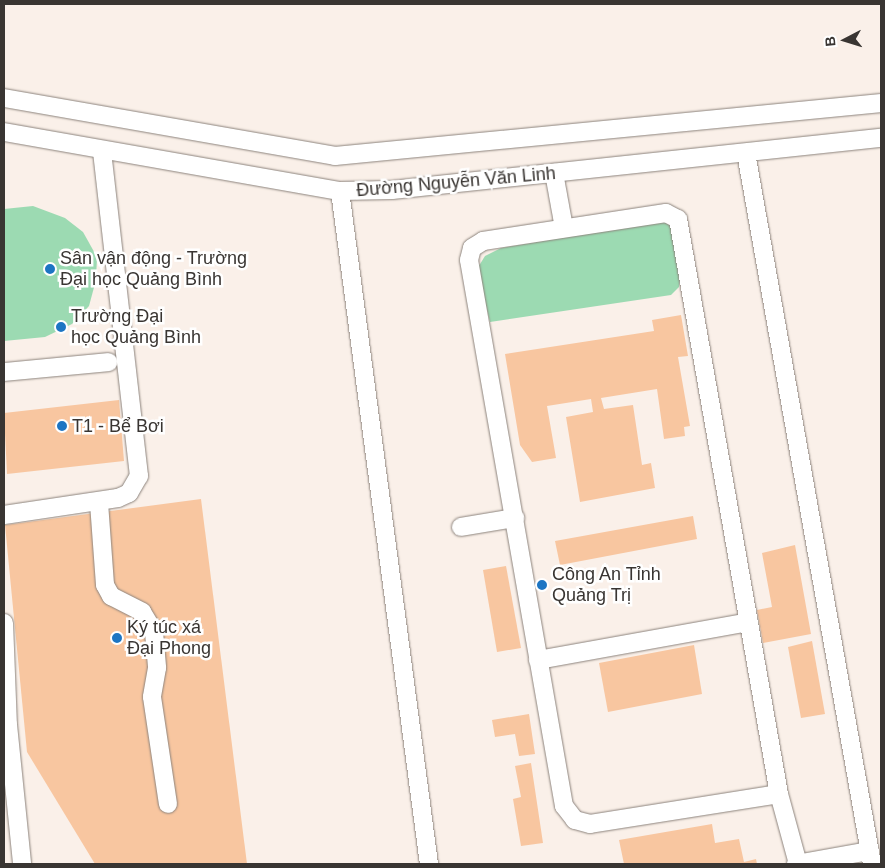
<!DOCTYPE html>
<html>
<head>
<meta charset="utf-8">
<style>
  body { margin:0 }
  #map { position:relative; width:885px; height:868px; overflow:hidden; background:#faf0e9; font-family:Helvetica,sans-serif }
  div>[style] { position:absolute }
  .green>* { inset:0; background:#9cdab2 }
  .building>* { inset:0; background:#f8c6a0 }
  .roads { filter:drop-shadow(0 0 1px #8c837c) drop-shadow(0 0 1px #8c837c) }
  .minor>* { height:18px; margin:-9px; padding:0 9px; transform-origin:9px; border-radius:9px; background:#fff }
  .dots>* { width:14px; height:14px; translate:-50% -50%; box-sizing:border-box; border:2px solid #fff; border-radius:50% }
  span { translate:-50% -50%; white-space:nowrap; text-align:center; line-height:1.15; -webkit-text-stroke:5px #fff; paint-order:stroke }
  .street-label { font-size:18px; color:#393532 }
  .poi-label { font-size:18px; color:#393532 }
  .left { translate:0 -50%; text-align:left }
  .frame { position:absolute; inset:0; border:5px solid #393532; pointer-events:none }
  .north { position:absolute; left:820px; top:15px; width:50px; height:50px; -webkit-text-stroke:4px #fff; paint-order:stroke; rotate:265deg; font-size:14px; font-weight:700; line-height:20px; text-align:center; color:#393532 }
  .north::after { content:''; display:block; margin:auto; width:18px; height:22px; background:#393532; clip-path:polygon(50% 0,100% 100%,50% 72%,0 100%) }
</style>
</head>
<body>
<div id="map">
  <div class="green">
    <div style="clip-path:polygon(33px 206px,65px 218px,83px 232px,97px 257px,96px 280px,89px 306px,72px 324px,45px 337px,4px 341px,4px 209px)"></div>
    <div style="clip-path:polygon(663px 221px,674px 228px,681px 272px,679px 287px,671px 295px,490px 322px,477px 269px,485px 256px,501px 248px)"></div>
  </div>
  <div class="building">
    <div style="clip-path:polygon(681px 315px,688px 356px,678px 357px,690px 426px,684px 427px,685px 436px,664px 439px,657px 389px,601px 398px,604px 409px,633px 405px,642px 465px,651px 463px,655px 488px,580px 502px,566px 417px,593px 412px,591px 399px,547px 406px,556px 458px,532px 462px,520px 445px,505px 354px,654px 331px,652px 320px)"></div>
    <div style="clip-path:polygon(119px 400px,124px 461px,7px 474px,4px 413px)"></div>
    <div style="clip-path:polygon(201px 499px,247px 864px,95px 864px,27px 752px,5px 525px)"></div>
    <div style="clip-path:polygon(693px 516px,697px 539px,560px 565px,555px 541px)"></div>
    <div style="clip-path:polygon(795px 545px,811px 634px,763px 643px,757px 610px,772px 607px,762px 553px)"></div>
    <div style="clip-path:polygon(506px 566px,521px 648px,497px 652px,483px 570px)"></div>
    <div style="clip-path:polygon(812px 641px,825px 714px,801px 718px,788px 647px)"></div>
    <div style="clip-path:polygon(694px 645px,702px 694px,608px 712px,599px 663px)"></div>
    <div style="clip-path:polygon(529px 714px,535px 754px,519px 756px,515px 734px,495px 737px,492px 720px)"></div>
    <div style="clip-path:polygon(531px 763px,543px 843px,521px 846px,513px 799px,521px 797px,515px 766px)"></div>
    <div style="clip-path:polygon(712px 824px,715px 843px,739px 839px,744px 862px,756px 859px,757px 864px,624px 864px,619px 840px)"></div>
  </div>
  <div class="roads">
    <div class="minor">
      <div style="left:4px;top:98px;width:336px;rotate:9.9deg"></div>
      <div style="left:335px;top:156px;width:549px;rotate:-5.54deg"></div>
      <div style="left:4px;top:132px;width:341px;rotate:10deg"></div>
      <div style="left:340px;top:191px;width:52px;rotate:-1.1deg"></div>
      <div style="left:392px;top:190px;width:492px;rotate:-6.1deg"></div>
      <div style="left:746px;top:153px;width:722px;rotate:79.95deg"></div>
      <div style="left:554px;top:173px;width:56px;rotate:79.7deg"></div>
      <div style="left:340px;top:191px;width:679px;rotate:82.47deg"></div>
      <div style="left:4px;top:372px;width:105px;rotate:-5.4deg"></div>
      <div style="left:99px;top:503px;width:82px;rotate:85.8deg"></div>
      <div style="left:105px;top:585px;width:13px;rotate:61deg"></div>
      <div style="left:111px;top:596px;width:35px;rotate:27deg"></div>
      <div style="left:142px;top:612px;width:23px;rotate:59deg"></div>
      <div style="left:154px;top:632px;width:36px;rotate:85deg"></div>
      <div style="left:157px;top:668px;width:29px;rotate:100deg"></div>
      <div style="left:152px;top:697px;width:108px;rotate:81.5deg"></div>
      <div style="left:4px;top:515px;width:115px;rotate:-8.5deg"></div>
      <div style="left:118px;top:498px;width:12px;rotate:-24deg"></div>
      <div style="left:129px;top:493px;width:20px;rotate:-60deg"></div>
      <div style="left:139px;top:476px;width:328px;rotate:-96.5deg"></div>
      <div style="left:461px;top:527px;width:55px;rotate:-9.5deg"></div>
      <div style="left:4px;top:623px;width:102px;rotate:87.8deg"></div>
      <div style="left:8px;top:725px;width:140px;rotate:84.2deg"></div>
      <div style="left:538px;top:660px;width:214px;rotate:-10.2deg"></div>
      <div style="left:779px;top:794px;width:191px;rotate:171deg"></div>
      <div style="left:590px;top:824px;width:16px;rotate:-165deg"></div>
      <div style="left:575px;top:820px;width:18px;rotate:-128deg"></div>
      <div style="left:564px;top:806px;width:554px;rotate:-99.87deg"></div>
      <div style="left:469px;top:260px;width:12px;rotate:-76deg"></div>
      <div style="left:472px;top:248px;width:13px;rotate:-32deg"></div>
      <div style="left:483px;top:241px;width:185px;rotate:-8.7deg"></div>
      <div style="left:666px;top:213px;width:13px;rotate:27deg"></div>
      <div style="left:678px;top:219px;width:584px;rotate:80.04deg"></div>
      <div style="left:779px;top:794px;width:73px;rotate:74.8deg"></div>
      <div style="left:796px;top:864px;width:75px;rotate:-10deg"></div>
    </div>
  </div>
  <div class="dots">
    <div style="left:50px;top:269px;background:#1d75c3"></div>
    <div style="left:61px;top:327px;background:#1d75c3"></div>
    <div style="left:62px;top:426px;background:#1d75c3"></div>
    <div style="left:542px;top:585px;background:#1d75c3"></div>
    <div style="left:117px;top:638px;background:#1d75c3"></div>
  </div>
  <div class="street-label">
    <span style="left:456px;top:182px;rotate:-5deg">Đường Nguyễn Văn Linh</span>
  </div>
  <div class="poi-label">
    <span class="left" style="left:60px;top:269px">Sân vận động - Trường<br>Đại học Quảng Bình</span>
    <span class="left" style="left:71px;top:327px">Trường Đại<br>học Quảng Bình</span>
    <span class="left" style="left:72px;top:426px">T1 - Bể Bơi</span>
    <span class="left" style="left:552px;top:585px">Công An Tỉnh<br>Quảng Trị</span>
    <span class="left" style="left:127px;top:638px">Ký túc xá<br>Đại Phong</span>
  </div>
  <div class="frame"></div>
  <div class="north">B</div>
</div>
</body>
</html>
